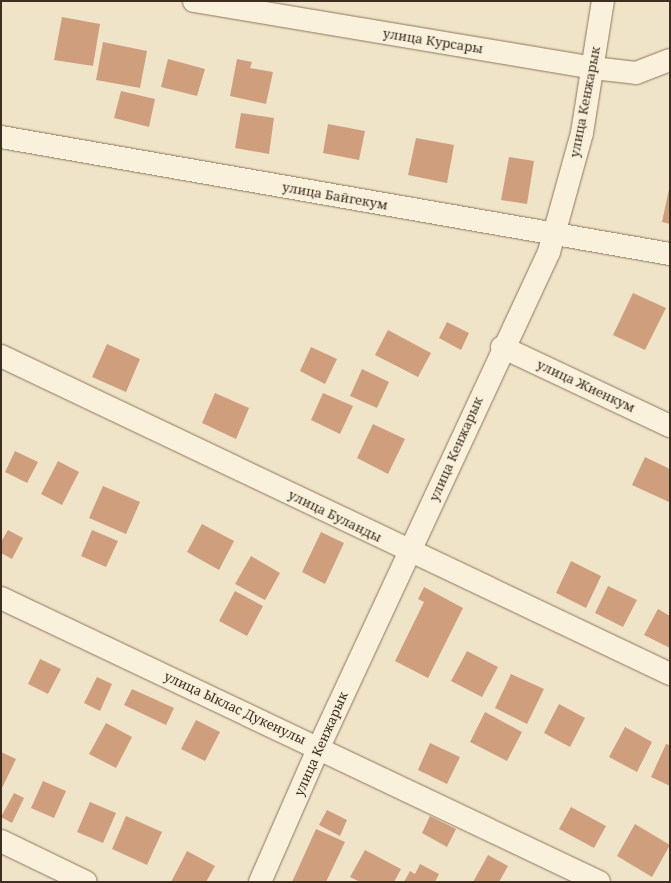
<!DOCTYPE html>
<html>
<head>
<meta charset="utf-8">
<style>
  body { margin:0 }
  #map { position:relative; width:671px; height:883px; overflow:hidden; background:#f0e4c8; font-family:"Noto Serif",serif }
  div>[style] { position:absolute }
  .building>* { inset:0; background:#cf9f7d }
  .roads { filter:drop-shadow(0 0 1px #8d765c) drop-shadow(0 0 1px #8d765c) }
  .minor>* { height:22px; margin:-11px; padding:0 11px; transform-origin:11px; border-radius:11px; background:#faf1dc }
  span { translate:-50% -50%; white-space:nowrap; text-align:center; line-height:1.15; -webkit-text-stroke:3px #f7eed8; paint-order:stroke }
  .street-label { font-size:13px; color:#3d2e20 }
  .frame { position:absolute; inset:0; border:2px solid #3d2e20; pointer-events:none }
</style>
</head>
<body>
<div id="map">
  <div class="building">
    <div style="clip-path:polygon(62px 17px,100px 24px,93px 66px,54px 60px)"></div>
    <div style="clip-path:polygon(103px 42px,147px 51px,140px 88px,96px 80px)"></div>
    <div style="clip-path:polygon(168px 59px,205px 69px,197px 96px,161px 87px)"></div>
    <div style="clip-path:polygon(237px 59px,252px 62px,250px 68px,273px 72px,266px 104px,230px 96px)"></div>
    <div style="clip-path:polygon(121px 91px,155px 99px,149px 127px,114px 118px)"></div>
    <div style="clip-path:polygon(241px 113px,274px 118px,269px 154px,235px 148px)"></div>
    <div style="clip-path:polygon(328px 124px,365px 131px,359px 160px,323px 153px)"></div>
    <div style="clip-path:polygon(416px 138px,454px 145px,447px 183px,408px 175px)"></div>
    <div style="clip-path:polygon(509px 157px,534px 161px,527px 204px,501px 200px)"></div>
    <div style="clip-path:polygon(669px 189px,670px 189px,670px 224px,662px 222px)"></div>
    <div style="clip-path:polygon(633px 293px,666px 308px,645px 350px,613px 335px)"></div>
    <div style="clip-path:polygon(447px 322px,469px 333px,461px 350px,439px 338px)"></div>
    <div style="clip-path:polygon(388px 330px,431px 353px,418px 377px,375px 355px)"></div>
    <div style="clip-path:polygon(107px 344px,140px 359px,126px 392px,92px 377px)"></div>
    <div style="clip-path:polygon(311px 347px,337px 359px,325px 384px,300px 371px)"></div>
    <div style="clip-path:polygon(362px 369px,389px 382px,377px 408px,350px 396px)"></div>
    <div style="clip-path:polygon(215px 393px,249px 408px,236px 439px,202px 423px)"></div>
    <div style="clip-path:polygon(323px 393px,353px 406px,340px 434px,311px 420px)"></div>
    <div style="clip-path:polygon(373px 424px,405px 439px,388px 474px,357px 458px)"></div>
    <div style="clip-path:polygon(15px 451px,38px 462px,27px 483px,5px 472px)"></div>
    <div style="clip-path:polygon(645px 457px,670px 469px,669px 502px,632px 485px)"></div>
    <div style="clip-path:polygon(58px 461px,79px 472px,62px 505px,41px 494px)"></div>
    <div style="clip-path:polygon(103px 486px,140px 502px,126px 534px,89px 518px)"></div>
    <div style="clip-path:polygon(202px 524px,234px 541px,219px 570px,187px 552px)"></div>
    <div style="clip-path:polygon(8px 530px,23px 538px,12px 559px,1px 553px,1px 542px)"></div>
    <div style="clip-path:polygon(92px 530px,118px 541px,106px 567px,81px 556px)"></div>
    <div style="clip-path:polygon(321px 532px,344px 543px,325px 584px,302px 572px)"></div>
    <div style="clip-path:polygon(251px 556px,280px 573px,265px 600px,235px 584px)"></div>
    <div style="clip-path:polygon(571px 561px,601px 576px,586px 608px,556px 593px)"></div>
    <div style="clip-path:polygon(608px 586px,637px 600px,623px 627px,595px 613px)"></div>
    <div style="clip-path:polygon(424px 587px,463px 608px,428px 678px,395px 661px,424px 602px,418px 599px)"></div>
    <div style="clip-path:polygon(235px 591px,263px 606px,247px 636px,219px 621px)"></div>
    <div style="clip-path:polygon(658px 609px,670px 616px,670px 648px,644px 635px)"></div>
    <div style="clip-path:polygon(467px 651px,498px 667px,482px 697px,451px 681px)"></div>
    <div style="clip-path:polygon(40px 659px,61px 669px,48px 694px,28px 684px)"></div>
    <div style="clip-path:polygon(511px 674px,544px 689px,527px 724px,495px 708px)"></div>
    <div style="clip-path:polygon(97px 677px,112px 684px,100px 711px,84px 703px)"></div>
    <div style="clip-path:polygon(132px 689px,174px 708px,166px 725px,124px 705px)"></div>
    <div style="clip-path:polygon(559px 704px,585px 718px,570px 747px,544px 733px)"></div>
    <div style="clip-path:polygon(485px 712px,522px 732px,507px 761px,470px 742px)"></div>
    <div style="clip-path:polygon(196px 720px,220px 732px,205px 761px,181px 749px)"></div>
    <div style="clip-path:polygon(106px 723px,132px 737px,116px 768px,89px 754px)"></div>
    <div style="clip-path:polygon(625px 727px,652px 742px,637px 772px,609px 757px)"></div>
    <div style="clip-path:polygon(430px 743px,460px 757px,447px 784px,418px 770px)"></div>
    <div style="clip-path:polygon(666px 744px,670px 745px,670px 786px,651px 777px)"></div>
    <div style="clip-path:polygon(1px 752px,16px 759px,1px 790px)"></div>
    <div style="clip-path:polygon(43px 781px,66px 791px,54px 818px,31px 808px)"></div>
    <div style="clip-path:polygon(14px 793px,24px 798px,12px 823px,1px 817px)"></div>
    <div style="clip-path:polygon(90px 802px,116px 813px,103px 843px,77px 832px)"></div>
    <div style="clip-path:polygon(571px 807px,606px 826px,594px 848px,559px 829px)"></div>
    <div style="clip-path:polygon(327px 810px,347px 820px,340px 836px,319px 825px)"></div>
    <div style="clip-path:polygon(126px 816px,162px 832px,147px 865px,112px 849px)"></div>
    <div style="clip-path:polygon(430px 816px,456px 829px,447px 847px,422px 833px)"></div>
    <div style="clip-path:polygon(635px 824px,670px 845px,652px 877px,617px 856px)"></div>
    <div style="clip-path:polygon(316px 829px,345px 842px,326px 882px,292px 882px)"></div>
    <div style="clip-path:polygon(365px 850px,401px 869px,394px 882px,360px 882px,350px 877px)"></div>
    <div style="clip-path:polygon(187px 851px,215px 866px,206px 882px,171px 882px)"></div>
    <div style="clip-path:polygon(488px 855px,508px 866px,499px 882px,473px 882px)"></div>
    <div style="clip-path:polygon(420px 864px,439px 874px,435px 882px,404px 882px,410px 871px,415px 874px)"></div>
  </div>
  <div class="roads">
    <div class="minor">
      <div style="left:194px;top:1px;width:405px;rotate:9.5deg"></div>
      <div style="left:593px;top:68px;width:43px;rotate:6.6deg"></div>
      <div style="left:636px;top:73px;width:36px;rotate:-21deg"></div>
      <div style="left:1px;top:137px;width:679px;rotate:9.92deg"></div>
      <div style="left:502px;top:347px;width:186px;rotate:25.2deg"></div>
      <div style="left:1px;top:356px;width:741px;rotate:25.42deg"></div>
      <div style="left:1px;top:598px;width:662px;rotate:25.4deg"></div>
      <div style="left:1px;top:841px;width:94px;rotate:25.8deg"></div>
      <div style="left:260px;top:882px;width:147px;rotate:-66.4deg"></div>
      <div style="left:319px;top:747px;width:546px;rotate:-65.08deg"></div>
      <div style="left:549px;top:252px;width:123px;rotate:-74.5deg"></div>
      <div style="left:582px;top:133px;width:134px;rotate:-81deg"></div>
    </div>
  </div>
  <div class="street-label">
    <span style="left:433px;top:41px;rotate:9deg">улица Курсары</span>
    <span style="left:585px;top:102px;rotate:-79deg">улица Кенжарык</span>
    <span style="left:335px;top:196px;rotate:10deg">улица Байгекум</span>
    <span style="left:586px;top:386px;rotate:25deg">улица Жиенкум</span>
    <span style="left:456px;top:449px;rotate:-66deg">улица Кенжарык</span>
    <span style="left:335px;top:516px;rotate:26deg">улица Буланды</span>
    <span style="left:235px;top:708px;rotate:25deg">улица Ыклас Дукенулы</span>
    <span style="left:321px;top:744px;rotate:-66deg">улица Кенжарык</span>
  </div>
  <div class="frame"></div>
</div>
</body>
</html>
